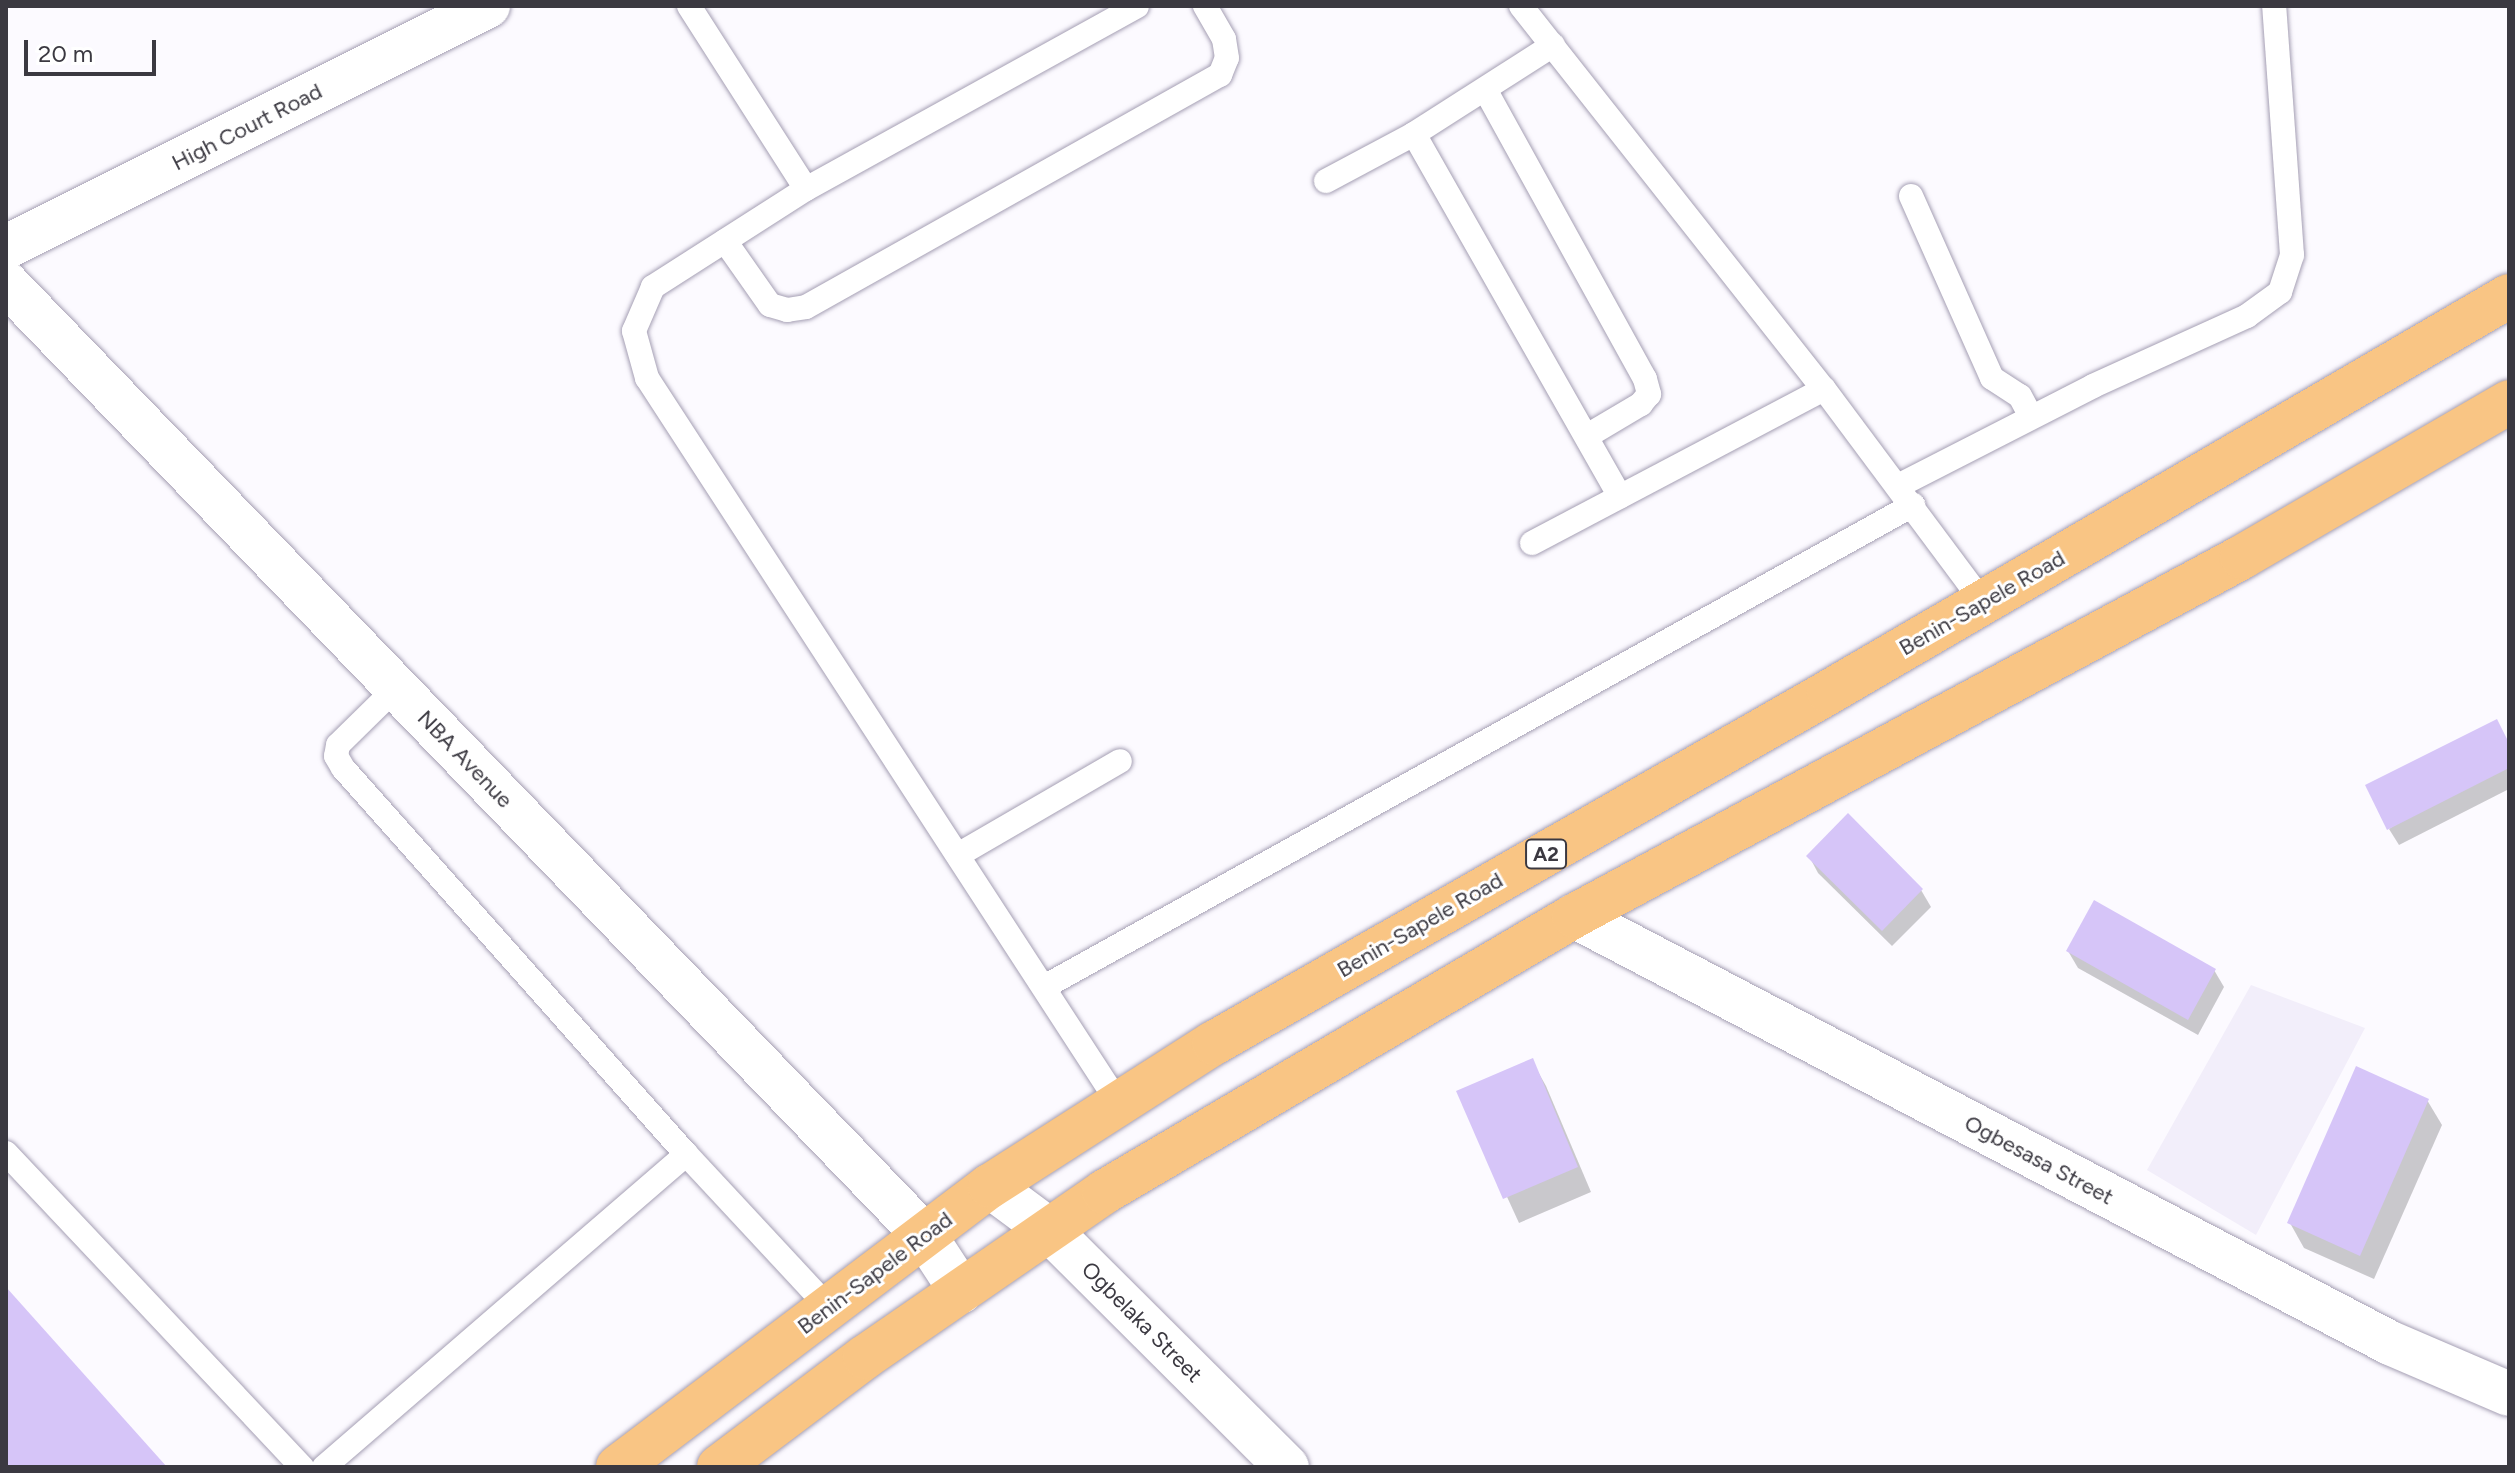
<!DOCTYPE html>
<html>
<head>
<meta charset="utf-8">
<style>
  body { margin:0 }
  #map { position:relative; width:2515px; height:1473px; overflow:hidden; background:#fcfaff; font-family:Figtree,sans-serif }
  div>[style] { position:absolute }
  .built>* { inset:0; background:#f2eefa }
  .shadow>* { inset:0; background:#0003 }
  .building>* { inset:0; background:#d6c5f8 }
  .roads { filter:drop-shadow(0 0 2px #a59fb4) drop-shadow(0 0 2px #a59fb4) }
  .lane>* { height:24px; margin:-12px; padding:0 12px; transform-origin:12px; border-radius:12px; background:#fff }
  .street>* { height:44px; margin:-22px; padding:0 22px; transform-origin:22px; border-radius:22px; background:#fff }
  .highway>* { height:44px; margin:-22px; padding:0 22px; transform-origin:22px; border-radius:22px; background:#f9c584 }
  span { translate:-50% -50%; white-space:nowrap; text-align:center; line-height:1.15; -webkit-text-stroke:6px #fff; paint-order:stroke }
  .shield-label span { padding:2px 6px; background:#fff; border:2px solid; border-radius:6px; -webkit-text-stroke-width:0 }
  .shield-label { font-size:20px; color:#3b3941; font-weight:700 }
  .street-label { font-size:22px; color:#3b3941 }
  .frame { position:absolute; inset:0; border:8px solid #3b3941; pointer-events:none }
  .scale { position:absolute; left:24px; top:40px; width:132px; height:36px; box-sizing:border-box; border:4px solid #3b3941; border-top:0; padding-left:10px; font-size:24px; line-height:28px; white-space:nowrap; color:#3b3941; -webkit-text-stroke:6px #fff; paint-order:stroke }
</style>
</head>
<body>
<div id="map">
  <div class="built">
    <div style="clip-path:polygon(2251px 985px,2365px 1028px,2256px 1235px,2147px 1170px)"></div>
  </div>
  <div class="shadow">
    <div style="clip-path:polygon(2509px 744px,2509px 789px,2399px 845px,2389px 829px)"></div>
    <div style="clip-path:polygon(1809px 856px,1921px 890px,1931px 907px,1892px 946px,1818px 873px)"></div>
    <div style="clip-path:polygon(2068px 951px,2214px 970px,2224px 987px,2198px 1035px,2078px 968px)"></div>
    <div style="clip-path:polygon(1532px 1061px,1546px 1086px,1591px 1192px,1519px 1223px,1459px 1092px)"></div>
    <div style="clip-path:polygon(2427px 1100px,2442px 1125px,2374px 1279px,2304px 1248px,2290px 1223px)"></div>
  </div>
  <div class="building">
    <div style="clip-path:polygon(2497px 719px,2509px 743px,2509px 768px,2387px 830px,2365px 785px)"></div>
    <div style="clip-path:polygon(1848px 813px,1923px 889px,1882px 931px,1806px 856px)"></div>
    <div style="clip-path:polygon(2094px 900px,2216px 969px,2188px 1020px,2066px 951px)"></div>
    <div style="clip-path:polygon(1533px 1058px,1578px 1167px,1503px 1199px,1456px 1091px)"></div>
    <div style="clip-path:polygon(2356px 1066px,2429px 1099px,2360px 1256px,2287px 1223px)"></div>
    <div style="clip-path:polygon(6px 1287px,167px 1467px,6px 1467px)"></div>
  </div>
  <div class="roads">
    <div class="lane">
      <div style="left:689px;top:6px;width:217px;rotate:57.4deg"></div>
      <div style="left:806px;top:189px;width:182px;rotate:147.4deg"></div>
      <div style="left:653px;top:287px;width:48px;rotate:113.4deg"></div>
      <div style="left:634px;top:331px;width:49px;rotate:74.5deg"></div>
      <div style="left:647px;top:378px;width:866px;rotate:56.97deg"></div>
      <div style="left:1521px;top:6px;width:488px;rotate:51.7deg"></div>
      <div style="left:1824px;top:389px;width:266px;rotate:53.3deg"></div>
      <div style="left:1486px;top:91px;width:329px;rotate:61.1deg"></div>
      <div style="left:1645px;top:379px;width:16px;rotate:75deg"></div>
      <div style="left:1649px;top:394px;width:13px;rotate:129deg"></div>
      <div style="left:1641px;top:404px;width:63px;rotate:149.3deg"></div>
      <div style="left:1414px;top:134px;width:417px;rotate:60.4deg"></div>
      <div style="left:1326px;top:181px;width:100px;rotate:-28.1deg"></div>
      <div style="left:1414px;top:134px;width:165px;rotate:-32.6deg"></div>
      <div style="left:806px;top:189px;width:378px;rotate:-28.9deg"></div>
      <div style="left:1911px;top:196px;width:199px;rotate:66deg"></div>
      <div style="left:1992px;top:378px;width:33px;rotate:33deg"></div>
      <div style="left:2020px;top:396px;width:24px;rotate:62deg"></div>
      <div style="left:725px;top:241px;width:78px;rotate:54.9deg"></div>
      <div style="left:770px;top:305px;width:18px;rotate:16deg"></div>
      <div style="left:787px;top:310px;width:19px;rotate:-9deg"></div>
      <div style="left:806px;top:307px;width:475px;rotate:-29.3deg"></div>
      <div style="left:1220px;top:75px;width:18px;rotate:-68deg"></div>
      <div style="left:1227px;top:58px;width:19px;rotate:-99deg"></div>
      <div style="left:1224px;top:39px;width:38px;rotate:-120deg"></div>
      <div style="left:1898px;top:486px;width:219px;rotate:-27.1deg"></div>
      <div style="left:2093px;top:386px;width:169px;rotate:-24.4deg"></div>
      <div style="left:2247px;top:316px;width:41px;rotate:-36deg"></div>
      <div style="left:2280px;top:292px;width:39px;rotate:-72deg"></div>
      <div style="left:2292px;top:255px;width:250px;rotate:-94.1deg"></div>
      <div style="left:1532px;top:543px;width:330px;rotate:-27.8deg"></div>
      <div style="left:396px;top:688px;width:81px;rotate:135.5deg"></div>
      <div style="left:338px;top:745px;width:11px;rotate:100deg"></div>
      <div style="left:336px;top:756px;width:14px;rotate:60deg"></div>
      <div style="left:343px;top:768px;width:516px;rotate:48.38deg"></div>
      <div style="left:686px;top:1154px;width:210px;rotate:47.1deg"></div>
      <div style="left:958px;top:855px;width:187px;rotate:-30.1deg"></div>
      <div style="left:1044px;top:987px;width:994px;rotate:-29.02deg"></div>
      <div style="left:6px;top:1153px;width:432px;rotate:46.7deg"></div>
      <div style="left:324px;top:1467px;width:479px;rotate:-40.8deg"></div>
    </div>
    <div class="street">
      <div style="left:6px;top:247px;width:539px;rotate:-26.57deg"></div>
      <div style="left:6px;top:283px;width:1324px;rotate:46.04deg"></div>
      <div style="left:925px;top:1236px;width:66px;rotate:56.8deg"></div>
      <div style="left:1574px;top:916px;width:921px;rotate:27.62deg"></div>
      <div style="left:2390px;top:1343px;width:129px;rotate:23.2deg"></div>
      <div style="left:990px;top:1186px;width:74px;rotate:36.7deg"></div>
      <div style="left:1049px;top:1230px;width:336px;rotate:44.9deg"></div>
    </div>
    <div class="highway">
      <div style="left:618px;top:1467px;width:466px;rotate:-37.1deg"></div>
      <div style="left:990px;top:1186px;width:266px;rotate:-32.6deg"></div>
      <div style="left:1214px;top:1043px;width:708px;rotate:-29.71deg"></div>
      <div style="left:1829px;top:692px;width:787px;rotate:-30.21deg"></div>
      <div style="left:719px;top:1467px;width:183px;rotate:-37deg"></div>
      <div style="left:865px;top:1357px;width:290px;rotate:-34.6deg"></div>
      <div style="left:1104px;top:1192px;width:545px;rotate:-30.42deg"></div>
      <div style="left:1574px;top:916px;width:758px;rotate:-28.25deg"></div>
      <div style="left:2242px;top:557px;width:309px;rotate:-30.1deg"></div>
    </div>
  </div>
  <div class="shield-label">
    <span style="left:1546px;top:854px">A2</span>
  </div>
  <div class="street-label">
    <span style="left:247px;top:127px;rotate:-27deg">High Court Road</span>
    <span style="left:1982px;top:603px;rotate:-30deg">Benin-Sapele Road</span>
    <span style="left:465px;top:759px;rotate:46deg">NBA Avenue</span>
    <span style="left:1420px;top:925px;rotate:-30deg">Benin-Sapele Road</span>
    <span style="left:2039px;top:1160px;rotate:28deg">Ogbesasa Street</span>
    <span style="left:875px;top:1273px;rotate:-37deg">Benin-Sapele Road</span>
    <span style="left:1142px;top:1322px;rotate:45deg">Ogbelaka Street</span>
  </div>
  <div class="frame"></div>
  <div class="scale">20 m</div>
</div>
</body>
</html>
